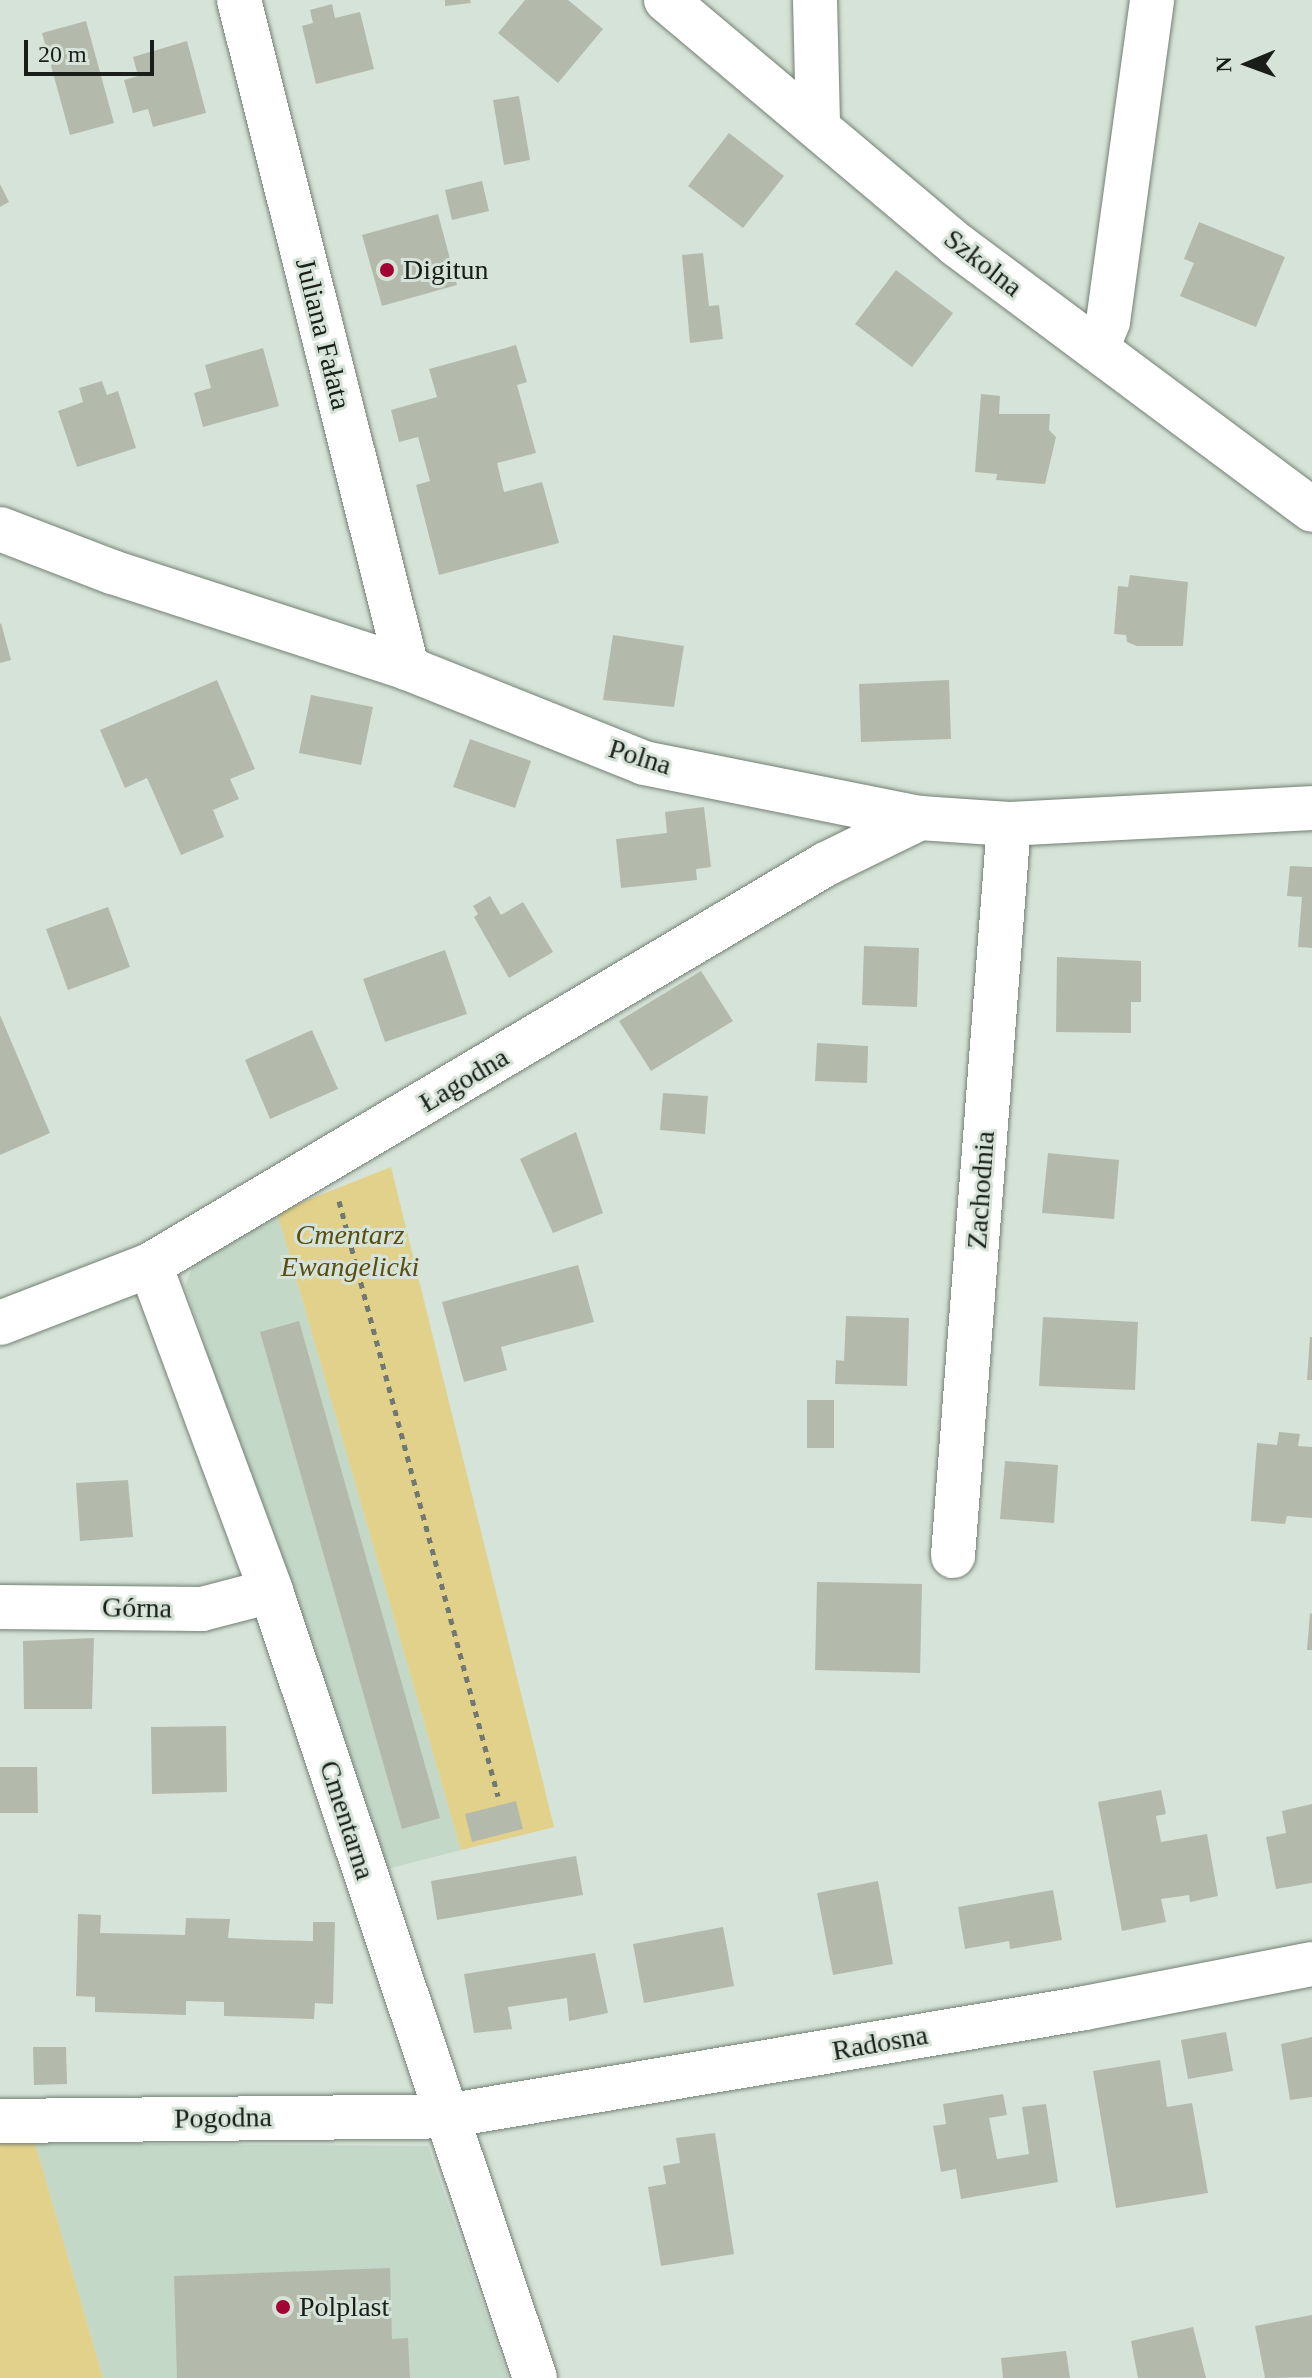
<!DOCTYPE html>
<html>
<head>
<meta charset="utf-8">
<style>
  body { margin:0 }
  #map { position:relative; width:1312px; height:2378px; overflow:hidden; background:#d6e3d8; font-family:Georgia,serif }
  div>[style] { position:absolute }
  .built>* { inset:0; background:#c4d8c8 }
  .green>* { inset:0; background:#e2d18b }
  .building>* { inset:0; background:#b4baab }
  .path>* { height:5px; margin-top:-2.5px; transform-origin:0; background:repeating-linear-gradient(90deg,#707871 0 6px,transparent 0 12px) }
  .roads { filter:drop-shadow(0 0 2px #738075) drop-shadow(0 0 2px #738075) }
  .minor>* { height:44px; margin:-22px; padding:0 22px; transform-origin:22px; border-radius:22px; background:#fff }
  .dots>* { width:22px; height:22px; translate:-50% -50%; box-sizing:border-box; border:4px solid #d6e3d8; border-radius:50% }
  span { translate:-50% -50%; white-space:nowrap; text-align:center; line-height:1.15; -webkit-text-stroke:6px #d6e3d8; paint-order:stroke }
  .street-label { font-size:28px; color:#191e1a }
  .poi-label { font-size:28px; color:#191e1a }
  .left { translate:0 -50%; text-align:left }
  .park-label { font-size:28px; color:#5a4d10; font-style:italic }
  .north { position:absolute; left:1208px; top:24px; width:80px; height:80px; -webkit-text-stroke:6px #d6e3d8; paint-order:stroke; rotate:269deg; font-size:22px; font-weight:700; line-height:32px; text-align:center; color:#191e1a }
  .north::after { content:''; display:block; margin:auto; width:28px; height:36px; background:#191e1a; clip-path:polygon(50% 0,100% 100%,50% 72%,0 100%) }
  .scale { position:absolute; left:24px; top:40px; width:130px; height:36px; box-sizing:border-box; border:4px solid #191e1a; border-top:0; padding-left:10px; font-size:24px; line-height:28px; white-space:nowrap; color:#191e1a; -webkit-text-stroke:6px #d6e3d8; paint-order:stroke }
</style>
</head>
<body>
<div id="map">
  <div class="built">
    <div style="clip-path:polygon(277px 1212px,461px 1850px,379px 1871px,185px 1286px,198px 1253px)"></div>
    <div style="clip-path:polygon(35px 2143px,428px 2146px,508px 2378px,103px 2378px)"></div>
  </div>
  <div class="green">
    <div style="clip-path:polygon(391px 1167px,554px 1827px,461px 1850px,277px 1212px)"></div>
    <div style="clip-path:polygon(0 2143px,35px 2143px,103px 2378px,0 2378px)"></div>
  </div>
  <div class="building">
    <div style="clip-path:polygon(445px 0,470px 0,471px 3px,445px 6px)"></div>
    <div style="clip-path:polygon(525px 0,568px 0,603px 29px,558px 83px,498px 33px)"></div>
    <div style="clip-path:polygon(332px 4px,335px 18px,360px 12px,374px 69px,316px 84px,302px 26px,313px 23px,310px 10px)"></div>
    <div style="clip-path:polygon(86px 21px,114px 123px,70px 135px,42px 33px)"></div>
    <div style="clip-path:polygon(187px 41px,206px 113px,153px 127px,148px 109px,133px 113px,124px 80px,138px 76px,133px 57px)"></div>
    <div style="clip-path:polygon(519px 96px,530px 160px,504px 165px,493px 100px)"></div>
    <div style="clip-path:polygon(729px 133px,784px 176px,743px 228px,688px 186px)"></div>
    <div style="clip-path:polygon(482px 181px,489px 211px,452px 220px,445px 190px)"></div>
    <div style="clip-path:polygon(0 184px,9px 202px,0 207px)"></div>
    <div style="clip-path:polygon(438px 214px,457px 285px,382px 306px,362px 235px)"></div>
    <div style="clip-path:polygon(1199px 222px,1285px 257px,1256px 327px,1180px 296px,1194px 263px,1184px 259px)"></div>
    <div style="clip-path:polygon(703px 253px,709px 306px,719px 305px,723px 339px,690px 343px,682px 255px)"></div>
    <div style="clip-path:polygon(896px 270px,953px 313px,912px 367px,855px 324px)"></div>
    <div style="clip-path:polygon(516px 345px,527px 382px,517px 385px,536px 453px,497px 463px,504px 492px,542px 482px,559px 543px,439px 575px,416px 485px,430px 481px,418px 437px,399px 442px,391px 410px,437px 397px,429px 369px)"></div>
    <div style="clip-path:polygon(263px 348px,279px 406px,203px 427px,194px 393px,211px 388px,205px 365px)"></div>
    <div style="clip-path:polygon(102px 381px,107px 395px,118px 391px,136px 448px,77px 467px,58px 411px,83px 402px,79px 388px)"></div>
    <div style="clip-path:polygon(981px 394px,1000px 396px,999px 414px,1050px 414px,1049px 430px,1056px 437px,1045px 484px,996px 480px,997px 474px,975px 472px)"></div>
    <div style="clip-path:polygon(1130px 575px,1188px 582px,1183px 646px,1137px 646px,1127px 642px,1126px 635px,1114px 634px,1118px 586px,1128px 587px)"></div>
    <div style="clip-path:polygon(1px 623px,11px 660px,0 663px,0 624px)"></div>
    <div style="clip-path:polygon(613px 635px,684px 646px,674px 707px,603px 700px)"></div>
    <div style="clip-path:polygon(217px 680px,255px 769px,230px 779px,239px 799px,213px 810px,224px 837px,181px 855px,147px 778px,125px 788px,100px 730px)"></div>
    <div style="clip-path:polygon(949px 680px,951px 739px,861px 742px,859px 684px)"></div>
    <div style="clip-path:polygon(311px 695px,373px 707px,361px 765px,299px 753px)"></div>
    <div style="clip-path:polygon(470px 739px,531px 761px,515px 808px,453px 787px)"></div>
    <div style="clip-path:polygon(704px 807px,711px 867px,696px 869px,697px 880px,621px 888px,616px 839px,667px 833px,665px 812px)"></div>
    <div style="clip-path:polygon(1290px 866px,1312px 867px,1312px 948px,1298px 947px,1302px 897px,1287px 896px)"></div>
    <div style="clip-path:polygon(490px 896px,501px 915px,523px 902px,553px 952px,509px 978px,474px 917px,478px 914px,473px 906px)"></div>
    <div style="clip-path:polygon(108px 907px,130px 967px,68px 990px,46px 929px)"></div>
    <div style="clip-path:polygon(864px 946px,919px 948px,917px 1007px,862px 1005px)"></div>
    <div style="clip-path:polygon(445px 950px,467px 1014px,385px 1042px,363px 979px)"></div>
    <div style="clip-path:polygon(1057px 957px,1141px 961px,1141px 1002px,1131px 1002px,1131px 1033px,1056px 1032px)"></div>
    <div style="clip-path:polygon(701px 971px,733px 1021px,651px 1071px,619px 1021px)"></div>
    <div style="clip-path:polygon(0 1015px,50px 1133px,0 1155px)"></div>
    <div style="clip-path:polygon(312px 1030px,338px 1089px,270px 1119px,245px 1060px)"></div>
    <div style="clip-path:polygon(817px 1043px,868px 1046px,867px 1083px,815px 1081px)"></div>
    <div style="clip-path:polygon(663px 1093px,708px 1096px,705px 1134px,660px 1130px)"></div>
    <div style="clip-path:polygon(576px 1132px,603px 1213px,553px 1233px,520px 1159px)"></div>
    <div style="clip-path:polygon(1048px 1153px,1119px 1160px,1114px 1219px,1042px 1213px)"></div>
    <div style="clip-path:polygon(578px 1265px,594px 1322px,501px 1347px,507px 1370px,464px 1382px,442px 1302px)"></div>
    <div style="clip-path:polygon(846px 1316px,909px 1318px,907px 1386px,835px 1384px,836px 1360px,844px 1361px)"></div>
    <div style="clip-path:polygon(1043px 1317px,1138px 1322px,1135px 1390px,1039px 1386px)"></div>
    <div style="clip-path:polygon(299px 1321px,440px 1818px,402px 1829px,260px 1332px)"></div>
    <div style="clip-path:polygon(1310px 1337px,1312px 1337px,1312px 1380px,1307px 1380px)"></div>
    <div style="clip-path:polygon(807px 1400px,834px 1400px,834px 1448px,807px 1448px)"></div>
    <div style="clip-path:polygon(1279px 1432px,1300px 1434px,1298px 1446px,1312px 1447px,1312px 1518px,1287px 1516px,1285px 1524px,1251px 1521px,1257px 1443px,1277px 1445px)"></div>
    <div style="clip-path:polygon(1005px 1461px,1058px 1465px,1054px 1523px,1000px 1519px)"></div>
    <div style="clip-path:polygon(128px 1480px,133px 1537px,80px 1541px,76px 1483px)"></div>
    <div style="clip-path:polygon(817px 1582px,922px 1584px,920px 1673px,815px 1670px)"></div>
    <div style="clip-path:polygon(1310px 1613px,1312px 1614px,1312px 1650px,1307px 1650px)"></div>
    <div style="clip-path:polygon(94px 1638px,92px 1709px,24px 1709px,23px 1641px)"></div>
    <div style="clip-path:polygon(226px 1726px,227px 1792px,152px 1794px,151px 1727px)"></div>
    <div style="clip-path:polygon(0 1767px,37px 1767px,38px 1813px,0 1813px)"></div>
    <div style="clip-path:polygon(1161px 1790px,1166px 1814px,1156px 1816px,1161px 1842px,1207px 1834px,1218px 1896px,1190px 1902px,1189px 1895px,1161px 1899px,1166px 1922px,1122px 1931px,1098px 1802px)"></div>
    <div style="clip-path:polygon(516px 1801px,523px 1829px,472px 1842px,465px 1814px)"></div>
    <div style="clip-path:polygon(1312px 1804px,1312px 1883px,1276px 1889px,1266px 1837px,1286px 1833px,1282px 1811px)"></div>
    <div style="clip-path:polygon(576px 1856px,583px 1895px,437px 1920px,431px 1881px)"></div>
    <div style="clip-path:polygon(878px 1881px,893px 1964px,833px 1975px,817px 1893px)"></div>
    <div style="clip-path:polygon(1053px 1890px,1062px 1940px,1010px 1949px,1009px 1941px,965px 1949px,958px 1907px)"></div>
    <div style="clip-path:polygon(78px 1914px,101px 1915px,100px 1933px,185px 1935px,186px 1918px,230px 1919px,228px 1938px,272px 1940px,313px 1941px,313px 1922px,335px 1922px,333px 2004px,315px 2003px,314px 2019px,224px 2016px,224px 2002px,186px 2001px,186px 2015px,95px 2012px,95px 1997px,76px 1996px)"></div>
    <div style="clip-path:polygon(723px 1927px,734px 1986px,644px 2003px,633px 1944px)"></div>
    <div style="clip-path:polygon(595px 1953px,608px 2013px,569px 2021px,567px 1998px,508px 2007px,512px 2029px,474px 2033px,464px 1974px)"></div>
    <div style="clip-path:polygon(1226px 2032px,1233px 2071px,1188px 2079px,1181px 2040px)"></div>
    <div style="clip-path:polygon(1312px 2037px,1312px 2097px,1290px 2100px,1281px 2044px)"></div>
    <div style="clip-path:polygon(33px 2047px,66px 2047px,67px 2084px,34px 2085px)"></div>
    <div style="clip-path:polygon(1160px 2060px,1167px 2107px,1192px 2103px,1208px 2193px,1116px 2208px,1093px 2071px)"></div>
    <div style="clip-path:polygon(1003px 2094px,1007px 2115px,989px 2118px,997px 2159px,1029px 2154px,1022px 2107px,1046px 2104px,1058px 2182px,961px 2199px,956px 2169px,941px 2172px,933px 2126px,946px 2124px,943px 2104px)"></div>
    <div style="clip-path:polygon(715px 2133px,734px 2254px,661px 2266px,648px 2187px,666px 2184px,663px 2166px,680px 2163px,676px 2138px)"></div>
    <div style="clip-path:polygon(390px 2268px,392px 2339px,408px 2338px,410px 2378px,177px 2378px,174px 2276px)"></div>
    <div style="clip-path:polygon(1312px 2315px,1312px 2377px,1265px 2378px,1255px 2326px)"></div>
    <div style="clip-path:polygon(1193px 2327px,1206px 2378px,1138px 2378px,1131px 2341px)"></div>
    <div style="clip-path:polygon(1066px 2351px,1070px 2378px,1003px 2378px,1001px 2358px)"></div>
  </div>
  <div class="path">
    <div style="left:339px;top:1201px;width:616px;rotate:75.04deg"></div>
  </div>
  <div class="roads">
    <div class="minor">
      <div style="left:239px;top:0;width:689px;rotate:75.88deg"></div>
      <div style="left:666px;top:0;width:380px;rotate:40.1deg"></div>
      <div style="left:957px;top:245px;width:443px;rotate:36.7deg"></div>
      <div style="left:815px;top:0;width:127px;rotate:88.6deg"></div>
      <div style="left:1097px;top:349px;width:29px;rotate:-68deg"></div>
      <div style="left:1108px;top:322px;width:325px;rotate:-82.2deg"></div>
      <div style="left:0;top:529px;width:120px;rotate:21deg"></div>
      <div style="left:112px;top:572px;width:310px;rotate:18deg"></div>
      <div style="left:407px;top:668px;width:255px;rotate:21.8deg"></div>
      <div style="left:644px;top:763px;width:281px;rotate:11.3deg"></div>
      <div style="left:920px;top:818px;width:89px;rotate:3.9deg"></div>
      <div style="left:1009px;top:824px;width:303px;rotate:-3deg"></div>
      <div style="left:150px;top:1265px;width:348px;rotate:69.6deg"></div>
      <div style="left:271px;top:1591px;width:830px;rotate:71.46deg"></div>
      <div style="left:0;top:1323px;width:161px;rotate:-21.1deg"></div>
      <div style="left:150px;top:1265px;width:786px;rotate:-30.68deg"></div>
      <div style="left:826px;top:864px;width:105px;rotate:-26.1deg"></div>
      <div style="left:953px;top:1556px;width:734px;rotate:-85.63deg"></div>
      <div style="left:0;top:1607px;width:202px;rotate:0.6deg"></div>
      <div style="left:202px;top:1609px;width:71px;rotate:-14.6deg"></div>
      <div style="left:0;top:2121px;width:446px;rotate:-0.6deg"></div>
      <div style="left:446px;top:2116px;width:648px;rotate:-9.59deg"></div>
      <div style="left:1085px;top:2008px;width:231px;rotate:-11deg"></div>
    </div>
  </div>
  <div class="dots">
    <div style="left:387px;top:270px;background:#a30433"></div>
    <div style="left:283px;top:2307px;background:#a30433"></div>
  </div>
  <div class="street-label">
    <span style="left:983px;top:263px;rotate:38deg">Szkolna</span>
    <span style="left:323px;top:334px;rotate:76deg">Juliana Fałata</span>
    <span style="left:640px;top:757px;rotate:17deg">Polna</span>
    <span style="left:464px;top:1080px;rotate:-31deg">Łagodna</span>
    <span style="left:981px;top:1190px;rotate:-86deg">Zachodnia</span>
    <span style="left:137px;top:1608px;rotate:1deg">Górna</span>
    <span style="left:347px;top:1820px;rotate:72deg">Cmentarna</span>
    <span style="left:880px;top:2043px;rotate:-10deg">Radosna</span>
    <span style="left:223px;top:2118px;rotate:-1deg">Pogodna</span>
  </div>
  <div class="poi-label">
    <span class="left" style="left:403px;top:270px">Digitun</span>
    <span class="left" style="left:299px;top:2307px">Polplast</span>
  </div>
  <div class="park-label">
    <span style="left:350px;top:1251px">Cmentarz<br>Ewangelicki</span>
  </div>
  <div class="north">N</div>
  <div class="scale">20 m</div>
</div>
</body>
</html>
